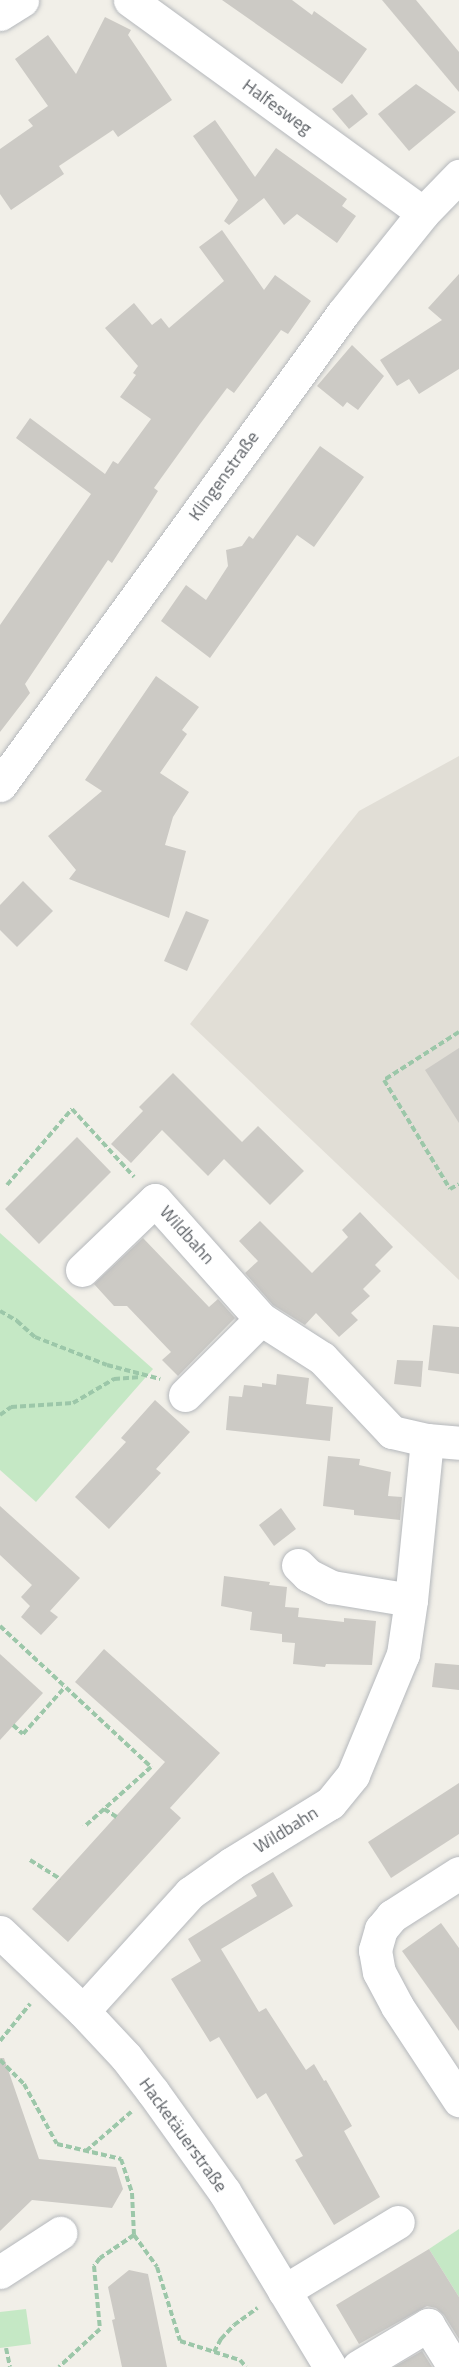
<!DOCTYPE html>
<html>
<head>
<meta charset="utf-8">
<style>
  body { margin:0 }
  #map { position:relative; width:459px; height:2367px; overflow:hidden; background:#f1efe8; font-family:"Titillium Web",sans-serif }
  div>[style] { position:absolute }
  .education>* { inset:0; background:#e1ded6 }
  .green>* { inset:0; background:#c5e8c5 }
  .building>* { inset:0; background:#cccac5 }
  .path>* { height:4px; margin-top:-2px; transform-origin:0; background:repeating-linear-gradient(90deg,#9cc7a9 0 6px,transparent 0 9px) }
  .roads { filter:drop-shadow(0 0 2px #b5b8bc) drop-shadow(0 0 2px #b5b8bc) }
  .minor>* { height:33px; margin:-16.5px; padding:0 16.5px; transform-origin:16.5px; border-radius:16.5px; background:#fff }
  span { translate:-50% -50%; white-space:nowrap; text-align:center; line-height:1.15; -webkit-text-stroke:4.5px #fff; paint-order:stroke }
  .street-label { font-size:18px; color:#5f6368 }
</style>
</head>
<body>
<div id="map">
  <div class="education">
    <div style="clip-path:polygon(459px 756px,459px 1280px,190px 1024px,359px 811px)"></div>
  </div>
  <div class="green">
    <div style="clip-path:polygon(0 1233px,153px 1369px,36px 1502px,0 1470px)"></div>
    <div style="clip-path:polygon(459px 2229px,459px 2297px,429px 2249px)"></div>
    <div style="clip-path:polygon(26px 2309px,31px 2344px,0 2348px,0 2312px)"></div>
  </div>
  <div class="building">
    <div style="clip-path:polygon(222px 0,292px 0,312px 15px,314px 11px,367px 49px,342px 84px)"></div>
    <div style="clip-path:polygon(382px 0,416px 0,459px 52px,459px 92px)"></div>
    <div style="clip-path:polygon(105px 17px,131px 30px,128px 35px,172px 100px,118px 137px,113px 130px,59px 166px,64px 174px,11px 210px,0 194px,0 149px,33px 126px,28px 120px,48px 106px,15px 59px,48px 35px,76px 74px)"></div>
    <div style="clip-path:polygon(416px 84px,456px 112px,409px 151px,378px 114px)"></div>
    <div style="clip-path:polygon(352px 94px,368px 114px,349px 129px,332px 109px)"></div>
    <div style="clip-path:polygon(215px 120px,255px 177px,276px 148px,347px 199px,342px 206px,356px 216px,337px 243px,297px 214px,284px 225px,264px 198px,229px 225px,224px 221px,238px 200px,193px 136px)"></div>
    <div style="clip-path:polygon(222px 230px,264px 290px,275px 275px,311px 301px,288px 334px,281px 330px,234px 393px,227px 388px,200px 424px,154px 488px,158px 491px,112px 563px,108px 560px,25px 684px,30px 693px,0 732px,0 625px,91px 494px,16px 438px,30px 418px,105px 474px,113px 461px,118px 464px,151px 419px,120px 397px,136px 375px,133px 373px,138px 366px,105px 328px,134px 303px,152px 325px,161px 318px,169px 328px,224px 281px,199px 247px)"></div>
    <div style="clip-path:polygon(459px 274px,459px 369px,419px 394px,409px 379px,397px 386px,380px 360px,442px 320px,428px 308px)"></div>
    <div style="clip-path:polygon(352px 345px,384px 376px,358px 410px,347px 402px,343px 407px,317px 386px)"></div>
    <div style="clip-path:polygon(320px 446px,364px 477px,314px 547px,297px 535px,210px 658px,161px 621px,186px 585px,206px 600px,228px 566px,226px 550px,242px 546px,249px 536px,253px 539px)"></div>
    <div style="clip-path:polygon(156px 676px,199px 707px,182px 730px,187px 734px,160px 773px,189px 792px,173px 817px,165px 845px,186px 851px,169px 918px,69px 879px,76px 870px,48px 836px,102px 791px,85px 780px)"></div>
    <div style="clip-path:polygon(23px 881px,53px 911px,17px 947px,0 930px,0 905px)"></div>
    <div style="clip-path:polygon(186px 911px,209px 920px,187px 971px,164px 961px)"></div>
    <div style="clip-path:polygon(459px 1048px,459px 1123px,425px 1070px)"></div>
    <div style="clip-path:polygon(173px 1073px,242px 1142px,258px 1126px,304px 1171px,270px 1205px,224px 1159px,208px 1176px,162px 1130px,131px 1163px,111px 1144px,143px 1111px,139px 1107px)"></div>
    <div style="clip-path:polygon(77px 1137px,111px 1172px,39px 1244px,5px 1209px)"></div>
    <div style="clip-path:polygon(360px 1212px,393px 1247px,375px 1265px,381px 1271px,363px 1289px,370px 1296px,351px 1313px,358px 1320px,339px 1337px,316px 1313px,305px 1325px,273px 1305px,245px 1273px,258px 1261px,239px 1241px,260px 1221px,312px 1273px,348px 1237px,342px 1230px)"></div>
    <div style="clip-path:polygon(143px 1238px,209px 1307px,218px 1299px,235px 1318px,178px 1376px,162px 1360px,171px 1352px,127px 1306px,114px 1306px,94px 1284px)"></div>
    <div style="clip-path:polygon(433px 1325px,459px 1327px,459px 1374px,428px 1370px)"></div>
    <div style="clip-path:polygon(397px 1360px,423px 1361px,421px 1387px,394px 1384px)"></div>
    <div style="clip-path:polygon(277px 1374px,309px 1378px,306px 1404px,333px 1407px,330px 1441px,226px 1430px,229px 1396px,242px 1397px,244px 1385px,262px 1387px,262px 1383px,276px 1385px)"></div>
    <div style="clip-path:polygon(155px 1400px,190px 1432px,156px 1469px,161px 1473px,109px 1529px,75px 1497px,126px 1442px,121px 1438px)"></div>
    <div style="clip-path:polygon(328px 1456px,360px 1459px,359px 1465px,391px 1472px,388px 1496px,402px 1497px,400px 1520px,354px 1515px,354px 1510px,323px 1506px)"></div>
    <div style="clip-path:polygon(0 1506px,80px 1578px,50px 1611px,58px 1617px,41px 1635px,21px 1617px,30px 1606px,21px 1597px,32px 1585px,0 1555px)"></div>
    <div style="clip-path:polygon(281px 1508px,296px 1529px,274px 1546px,259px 1525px)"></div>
    <div style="clip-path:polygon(224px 1576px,270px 1582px,269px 1585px,287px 1587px,285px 1607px,299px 1608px,298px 1617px,344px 1622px,344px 1618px,376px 1621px,372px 1665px,326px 1664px,325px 1667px,293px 1664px,295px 1643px,282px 1642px,282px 1634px,250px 1630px,252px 1612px,221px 1606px)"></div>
    <div style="clip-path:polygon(104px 1649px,220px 1753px,170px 1808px,181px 1818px,68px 1942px,32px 1909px,165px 1762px,75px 1682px)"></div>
    <div style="clip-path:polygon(0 1654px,43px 1693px,0 1740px)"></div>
    <div style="clip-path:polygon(435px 1663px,459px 1665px,459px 1690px,432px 1687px)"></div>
    <div style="clip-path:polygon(459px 1783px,459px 1834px,391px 1878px,368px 1842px)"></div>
    <div style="clip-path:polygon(273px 1872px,293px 1906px,221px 1949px,259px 2012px,266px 2008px,306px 2070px,314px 2064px,324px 2081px,326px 2080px,352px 2126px,344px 2131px,380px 2197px,334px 2225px,295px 2160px,303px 2156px,266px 2093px,257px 2099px,219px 2037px,210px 2042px,171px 1979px,201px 1961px,188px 1939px,257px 1896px,251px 1885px)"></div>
    <div style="clip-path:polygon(441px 1923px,459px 1948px,459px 2031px,402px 1951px)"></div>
    <div style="clip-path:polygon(0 2058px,4px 2058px,39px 2159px,116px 2167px,123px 2189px,112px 2208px,32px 2200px,0 2231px)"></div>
    <div style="clip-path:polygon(429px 2249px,459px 2297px,459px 2339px,444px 2315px,436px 2308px,427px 2306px,359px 2344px,336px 2305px)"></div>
    <div style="clip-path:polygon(129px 2270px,148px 2274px,167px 2367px,122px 2367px,112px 2320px,115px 2319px,108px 2287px)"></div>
    <div style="clip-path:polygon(422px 2351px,432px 2367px,394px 2367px)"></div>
  </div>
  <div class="path">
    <div style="left:459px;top:1032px;width:89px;rotate:147.4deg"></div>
    <div style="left:384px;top:1080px;width:127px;rotate:58.8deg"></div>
    <div style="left:450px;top:1189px;width:10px;rotate:-29deg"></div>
    <div style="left:7px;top:1185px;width:100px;rotate:-49.5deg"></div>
    <div style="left:72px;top:1109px;width:92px;rotate:47.6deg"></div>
    <div style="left:0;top:1311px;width:20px;rotate:30deg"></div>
    <div style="left:17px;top:1321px;width:24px;rotate:42deg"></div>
    <div style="left:35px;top:1337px;width:77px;rotate:21.3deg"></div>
    <div style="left:107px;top:1365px;width:55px;rotate:14.8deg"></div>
    <div style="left:0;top:1415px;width:14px;rotate:-36deg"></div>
    <div style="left:11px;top:1407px;width:62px;rotate:-3.7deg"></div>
    <div style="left:73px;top:1403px;width:48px;rotate:-30.3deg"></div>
    <div style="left:114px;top:1379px;width:27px;rotate:-4deg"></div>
    <div style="left:0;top:1626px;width:207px;rotate:43deg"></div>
    <div style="left:151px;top:1767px;width:90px;rotate:138.2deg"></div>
    <div style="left:13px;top:1725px;width:13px;rotate:42deg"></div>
    <div style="left:23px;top:1734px;width:63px;rotate:-48.2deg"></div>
    <div style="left:104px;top:1809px;width:15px;rotate:32deg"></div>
    <div style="left:30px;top:1860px;width:36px;rotate:32deg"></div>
    <div style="left:0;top:2041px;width:48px;rotate:-51deg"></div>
    <div style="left:0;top:2060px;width:34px;rotate:45deg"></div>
    <div style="left:24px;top:2084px;width:68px;rotate:61.2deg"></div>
    <div style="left:57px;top:2144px;width:66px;rotate:13.2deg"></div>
    <div style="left:121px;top:2159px;width:36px;rotate:72deg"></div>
    <div style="left:132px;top:2193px;width:42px;rotate:87.3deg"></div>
    <div style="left:134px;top:2235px;width:41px;rotate:145.9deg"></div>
    <div style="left:100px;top:2258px;width:10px;rotate:127deg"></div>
    <div style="left:94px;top:2266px;width:63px;rotate:84.6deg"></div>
    <div style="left:100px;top:2329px;width:56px;rotate:137.2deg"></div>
    <div style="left:86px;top:2151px;width:60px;rotate:-40.9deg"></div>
    <div style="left:134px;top:2235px;width:39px;rotate:54deg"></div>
    <div style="left:157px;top:2267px;width:77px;rotate:72.7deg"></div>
    <div style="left:180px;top:2341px;width:63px;rotate:17.6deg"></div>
    <div style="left:240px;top:2360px;width:9px;rotate:49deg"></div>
    <div style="left:6px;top:2348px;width:19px;rotate:78deg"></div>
    <div style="left:214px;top:2352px;width:15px;rotate:-62deg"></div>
    <div style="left:221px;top:2339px;width:19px;rotate:-47deg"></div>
    <div style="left:234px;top:2325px;width:29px;rotate:-36deg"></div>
  </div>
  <div class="roads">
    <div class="minor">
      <div style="left:130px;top:0;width:362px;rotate:36deg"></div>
      <div style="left:0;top:14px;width:26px;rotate:-32deg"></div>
      <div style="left:0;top:785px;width:583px;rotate:-53.99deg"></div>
      <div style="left:343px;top:313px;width:128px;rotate:-51.3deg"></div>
      <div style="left:423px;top:213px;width:52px;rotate:-45.8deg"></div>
      <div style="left:82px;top:1270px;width:101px;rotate:-43.8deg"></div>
      <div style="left:155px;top:1200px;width:159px;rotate:48.3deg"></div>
      <div style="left:261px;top:1319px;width:72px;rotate:32.6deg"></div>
      <div style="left:322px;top:1358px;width:102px;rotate:46.6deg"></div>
      <div style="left:392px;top:1432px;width:36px;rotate:13deg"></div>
      <div style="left:427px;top:1440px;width:161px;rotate:95.7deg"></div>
      <div style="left:411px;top:1600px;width:55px;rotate:98.4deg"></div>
      <div style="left:403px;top:1654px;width:131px;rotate:112.5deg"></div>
      <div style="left:353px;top:1775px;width:36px;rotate:129deg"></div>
      <div style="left:330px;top:1803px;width:116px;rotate:148.4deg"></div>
      <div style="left:231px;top:1864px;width:50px;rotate:144.7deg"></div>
      <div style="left:190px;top:1893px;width:159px;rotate:132.2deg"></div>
      <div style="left:185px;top:1395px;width:107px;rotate:-45deg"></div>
      <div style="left:427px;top:1440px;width:32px;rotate:5deg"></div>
      <div style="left:298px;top:1565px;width:14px;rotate:45deg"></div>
      <div style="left:308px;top:1575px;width:27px;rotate:27deg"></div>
      <div style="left:332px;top:1587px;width:80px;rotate:9.3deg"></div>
      <div style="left:459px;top:1873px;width:80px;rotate:147.3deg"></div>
      <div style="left:392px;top:1916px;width:17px;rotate:130deg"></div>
      <div style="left:381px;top:1929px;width:22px;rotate:106deg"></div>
      <div style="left:375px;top:1950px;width:22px;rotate:80deg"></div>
      <div style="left:379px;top:1972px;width:38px;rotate:62deg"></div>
      <div style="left:397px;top:2006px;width:113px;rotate:56.6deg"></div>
      <div style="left:0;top:1932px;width:115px;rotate:43.6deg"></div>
      <div style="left:83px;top:2011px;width:63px;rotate:46.9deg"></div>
      <div style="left:126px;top:2057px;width:44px;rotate:52.4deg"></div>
      <div style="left:153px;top:2092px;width:122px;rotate:54.4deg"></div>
      <div style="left:224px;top:2191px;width:205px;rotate:58.9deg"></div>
      <div style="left:0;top:2272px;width:72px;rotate:-33deg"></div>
      <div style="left:284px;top:2291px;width:133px;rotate:-31.2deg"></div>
      <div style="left:358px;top:2367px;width:82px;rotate:-31deg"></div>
      <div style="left:428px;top:2325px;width:49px;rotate:58.2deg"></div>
    </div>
  </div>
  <div class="street-label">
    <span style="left:277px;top:107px;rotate:36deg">Halfesweg</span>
    <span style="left:224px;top:476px;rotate:-54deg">Klingenstraße</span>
    <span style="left:187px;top:1235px;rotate:48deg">Wildbahn</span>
    <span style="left:286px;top:1830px;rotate:-32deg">Wildbahn</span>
    <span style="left:183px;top:2135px;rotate:54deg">Hacketäuerstraße</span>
  </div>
</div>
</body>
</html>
